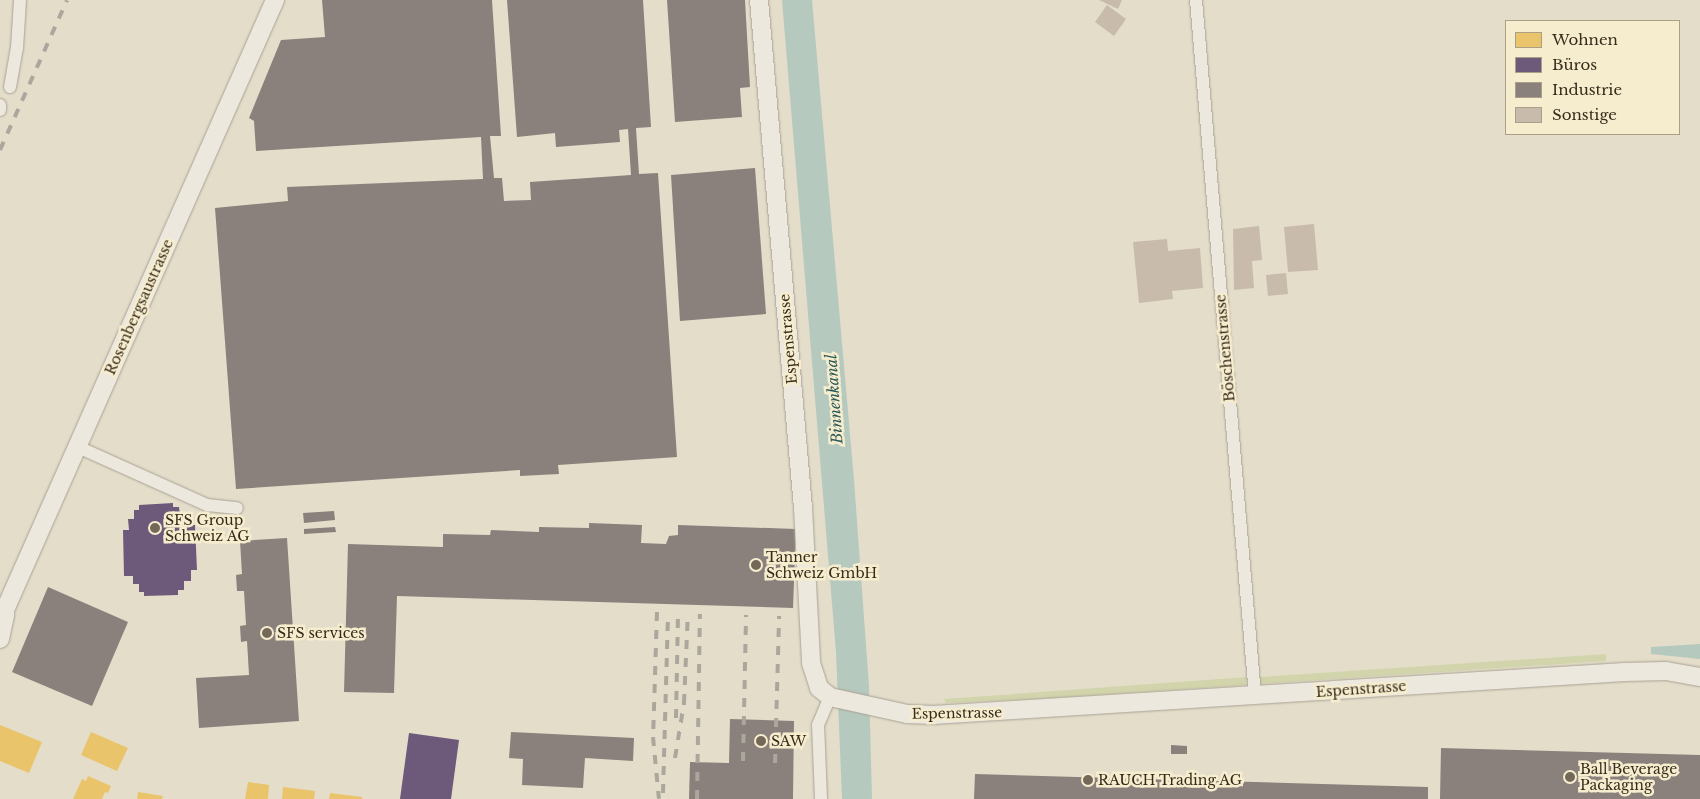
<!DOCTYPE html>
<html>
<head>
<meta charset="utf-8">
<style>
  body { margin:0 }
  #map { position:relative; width:1700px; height:799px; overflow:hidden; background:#e4ddca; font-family:"Libre Baskerville",serif }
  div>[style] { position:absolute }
  .green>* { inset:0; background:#d2d5ac }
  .water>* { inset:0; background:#b6c9be }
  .homes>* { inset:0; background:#e9c46a }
  .offices>* { inset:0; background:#6d597a }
  .industry>* { inset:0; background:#8a817c }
  .building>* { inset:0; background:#c8bbab }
  .roads { filter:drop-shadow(0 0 1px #a9a294) drop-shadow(0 0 1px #a9a294) }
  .street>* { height:12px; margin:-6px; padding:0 6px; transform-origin:6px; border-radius:6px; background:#ece8dd }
  .secondary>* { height:18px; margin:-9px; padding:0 9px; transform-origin:9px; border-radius:9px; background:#ece8dd }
  .rail>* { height:4px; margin-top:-2px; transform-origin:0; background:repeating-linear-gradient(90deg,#aba79d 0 9px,transparent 0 18px) }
  .dots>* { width:14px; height:14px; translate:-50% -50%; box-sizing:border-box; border:2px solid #f6edcf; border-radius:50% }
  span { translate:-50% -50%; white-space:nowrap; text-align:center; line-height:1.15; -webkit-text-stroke:5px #f6edcf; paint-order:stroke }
  .street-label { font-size:14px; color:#382b1c }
  .poi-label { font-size:14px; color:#382b1c }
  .left { translate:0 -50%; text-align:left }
  .water-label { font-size:15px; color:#2b5857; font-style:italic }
  .legend { position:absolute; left:1505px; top:20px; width:175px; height:115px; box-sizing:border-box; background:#f6edcf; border:1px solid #aa9f87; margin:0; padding:6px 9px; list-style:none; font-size:15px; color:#382b1c }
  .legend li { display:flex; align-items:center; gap:10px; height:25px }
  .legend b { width:25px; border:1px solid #aa9f87 }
</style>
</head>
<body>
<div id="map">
  <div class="green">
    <div style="clip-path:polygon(1606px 654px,1606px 661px,1260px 684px,1260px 677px)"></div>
    <div style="clip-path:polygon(1247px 677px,1246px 685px,1053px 698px,946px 703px,944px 699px)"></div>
  </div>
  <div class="water">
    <div style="clip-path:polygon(782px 0,812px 0,854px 480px,869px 686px,872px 799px,842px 799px,836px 652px)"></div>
    <div style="clip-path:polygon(1700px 644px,1700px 659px,1651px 654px,1651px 647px)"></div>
  </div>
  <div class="homes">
    <div style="clip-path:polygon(0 725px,42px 742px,29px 773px,0 761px)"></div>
    <div style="clip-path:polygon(91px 732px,128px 748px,117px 771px,81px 755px)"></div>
    <div style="clip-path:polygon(88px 776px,111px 786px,108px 793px,105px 792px,102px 799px,73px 799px,82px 779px,86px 781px)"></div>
    <div style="clip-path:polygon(248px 782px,269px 785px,268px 799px,245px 799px)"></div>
    <div style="clip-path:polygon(283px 787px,315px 791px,314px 799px,282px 799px)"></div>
    <div style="clip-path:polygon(138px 792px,163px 796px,162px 799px,137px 799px)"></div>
    <div style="clip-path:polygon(330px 793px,362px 797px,362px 799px,329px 799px)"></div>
  </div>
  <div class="offices">
    <div style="clip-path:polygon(173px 503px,173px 507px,179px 507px,180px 515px,187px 515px,187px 525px,195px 525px,197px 570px,191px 570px,191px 581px,184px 581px,184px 590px,178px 590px,178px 595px,144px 596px,144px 592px,139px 592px,139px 584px,133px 584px,133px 576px,124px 576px,123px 530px,129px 530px,128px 519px,134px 519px,134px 510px,139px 510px,139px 505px)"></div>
    <div style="clip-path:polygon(409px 733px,459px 740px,451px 799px,400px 799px)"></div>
  </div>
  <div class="industry">
    <div style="clip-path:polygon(322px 0,492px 0,501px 136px,490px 136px,494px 178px,502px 178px,504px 201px,531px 200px,530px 182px,631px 175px,628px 129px,619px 130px,620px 142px,556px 147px,555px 133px,517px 137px,507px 0,643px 0,651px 127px,636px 128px,639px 174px,658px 173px,677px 457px,558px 465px,559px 474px,520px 476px,520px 470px,236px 489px,215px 208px,288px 201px,287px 187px,483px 179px,481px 137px,256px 151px,254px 121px,249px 118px,281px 40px,325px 37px)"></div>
    <div style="clip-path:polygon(667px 0,745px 0,750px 87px,740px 88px,742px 117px,675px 122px)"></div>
    <div style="clip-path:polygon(755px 168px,766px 314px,680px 321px,671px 175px)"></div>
    <div style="clip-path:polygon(334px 511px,335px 520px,304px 523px,303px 513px)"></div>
    <div style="clip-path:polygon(589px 523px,642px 525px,641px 543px,666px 544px,669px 536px,678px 535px,678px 525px,796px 529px,793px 608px,397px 596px,394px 693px,344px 692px,348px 544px,443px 547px,443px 534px,490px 535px,491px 530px,539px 532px,539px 527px,589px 528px)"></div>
    <div style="clip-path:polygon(335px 527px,336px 532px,304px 534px,304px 529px)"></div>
    <div style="clip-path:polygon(287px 538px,299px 721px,199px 728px,196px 678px,249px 675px,247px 641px,241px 642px,240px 626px,246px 625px,244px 591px,237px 591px,236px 575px,242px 574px,240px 541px)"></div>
    <div style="clip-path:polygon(48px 587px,128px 622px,92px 706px,12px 672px)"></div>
    <div style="clip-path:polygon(730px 719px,794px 721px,793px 799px,689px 799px,690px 762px,729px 763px)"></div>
    <div style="clip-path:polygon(511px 732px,634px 738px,633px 761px,585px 758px,583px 788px,522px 785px,523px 759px,509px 758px)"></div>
    <div style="clip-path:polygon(1171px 745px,1187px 746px,1187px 754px,1171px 754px)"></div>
    <div style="clip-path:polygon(1441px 748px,1700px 755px,1700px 799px,1440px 799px)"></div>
    <div style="clip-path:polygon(975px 774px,1428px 787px,1428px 799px,974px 799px)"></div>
  </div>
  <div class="building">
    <div style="clip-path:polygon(1099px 0,1122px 0,1118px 9px)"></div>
    <div style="clip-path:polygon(1107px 5px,1126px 19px,1114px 36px,1095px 22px)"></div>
    <div style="clip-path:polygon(1314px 224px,1318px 270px,1288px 272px,1284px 227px)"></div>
    <div style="clip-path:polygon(1259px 226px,1262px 260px,1252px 261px,1254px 288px,1234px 290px,1233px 229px)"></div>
    <div style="clip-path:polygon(1167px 239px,1168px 251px,1200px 248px,1203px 288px,1172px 291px,1173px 299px,1139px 303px,1133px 242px)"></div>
    <div style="clip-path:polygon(1286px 273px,1288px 294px,1268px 296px,1266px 275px)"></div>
  </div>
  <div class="roads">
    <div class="street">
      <div style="left:1196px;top:0;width:698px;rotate:85.15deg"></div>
      <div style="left:10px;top:87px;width:40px;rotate:-80deg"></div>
      <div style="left:17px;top:48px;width:48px;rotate:-86.4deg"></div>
      <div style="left:0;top:105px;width:5px;rotate:90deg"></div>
      <div style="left:78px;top:447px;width:141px;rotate:24.2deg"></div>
      <div style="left:207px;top:505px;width:30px;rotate:6deg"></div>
      <div style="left:821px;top:799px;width:74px;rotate:-92.3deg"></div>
      <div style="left:818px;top:725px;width:30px;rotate:-67deg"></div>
    </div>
    <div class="secondary">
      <div style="left:759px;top:0;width:510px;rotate:85.05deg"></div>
      <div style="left:803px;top:508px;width:155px;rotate:87deg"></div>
      <div style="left:811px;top:663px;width:26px;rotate:72deg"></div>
      <div style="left:819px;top:688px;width:14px;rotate:39deg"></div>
      <div style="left:830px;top:697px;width:79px;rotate:12.4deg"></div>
      <div style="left:907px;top:714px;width:26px;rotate:2deg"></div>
      <div style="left:933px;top:715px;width:693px;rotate:-3.56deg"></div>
      <div style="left:1625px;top:672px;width:41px;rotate:-1.4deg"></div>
      <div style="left:1666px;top:671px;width:35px;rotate:10deg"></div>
      <div style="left:0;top:621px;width:679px;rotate:-66.11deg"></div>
      <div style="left:0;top:639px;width:25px;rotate:-78deg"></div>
    </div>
  </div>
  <div class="rail">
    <div style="left:0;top:150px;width:164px;rotate:-65.9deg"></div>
    <div style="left:657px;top:612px;width:125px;rotate:91.8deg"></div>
    <div style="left:653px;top:737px;width:62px;rotate:84.5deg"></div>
    <div style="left:676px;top:718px;width:105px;rotate:-88.9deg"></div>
    <div style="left:675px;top:758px;width:56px;rotate:-80.7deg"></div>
    <div style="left:684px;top:703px;width:90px;rotate:-87.5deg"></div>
    <div style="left:743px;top:761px;width:146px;rotate:-88.8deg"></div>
    <div style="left:775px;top:763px;width:147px;rotate:-88.4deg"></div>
    <div style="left:663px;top:793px;width:180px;rotate:-88.4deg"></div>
    <div style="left:697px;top:799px;width:185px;rotate:-89.1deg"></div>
  </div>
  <div class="dots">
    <div style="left:155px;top:528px;background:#746959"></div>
    <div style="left:756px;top:565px;background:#746959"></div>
    <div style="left:267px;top:633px;background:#746959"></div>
    <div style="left:761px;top:741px;background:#746959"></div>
    <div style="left:1570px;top:777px;background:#746959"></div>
    <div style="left:1088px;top:780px;background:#746959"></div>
  </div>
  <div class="street-label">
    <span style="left:139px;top:307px;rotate:-66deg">Rosenbergsaustrasse</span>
    <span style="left:788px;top:339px;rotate:-95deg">Espenstrasse</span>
    <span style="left:1225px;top:348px;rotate:-95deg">Böschenstrasse</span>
    <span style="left:1361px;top:689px;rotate:-4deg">Espenstrasse</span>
    <span style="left:957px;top:713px;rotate:-1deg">Espenstrasse</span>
  </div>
  <div class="poi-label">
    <span class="left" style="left:165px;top:528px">SFS Group<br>Schweiz AG</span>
    <span class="left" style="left:766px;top:565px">Tanner<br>Schweiz GmbH</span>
    <span class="left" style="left:277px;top:633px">SFS services</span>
    <span class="left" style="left:771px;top:741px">SAW</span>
    <span class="left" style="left:1580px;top:777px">Ball Beverage<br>Packaging</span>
    <span class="left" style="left:1098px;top:780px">RAUCH Trading AG</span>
  </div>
  <div class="water-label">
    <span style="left:834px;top:399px;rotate:-94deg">Binnenkanal</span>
  </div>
  <ul class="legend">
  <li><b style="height:14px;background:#e9c46a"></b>Wohnen</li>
  <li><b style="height:14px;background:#6d597a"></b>Büros</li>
  <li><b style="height:14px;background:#8a817c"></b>Industrie</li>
  <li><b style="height:14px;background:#c8bbab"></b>Sonstige</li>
  </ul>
</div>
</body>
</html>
